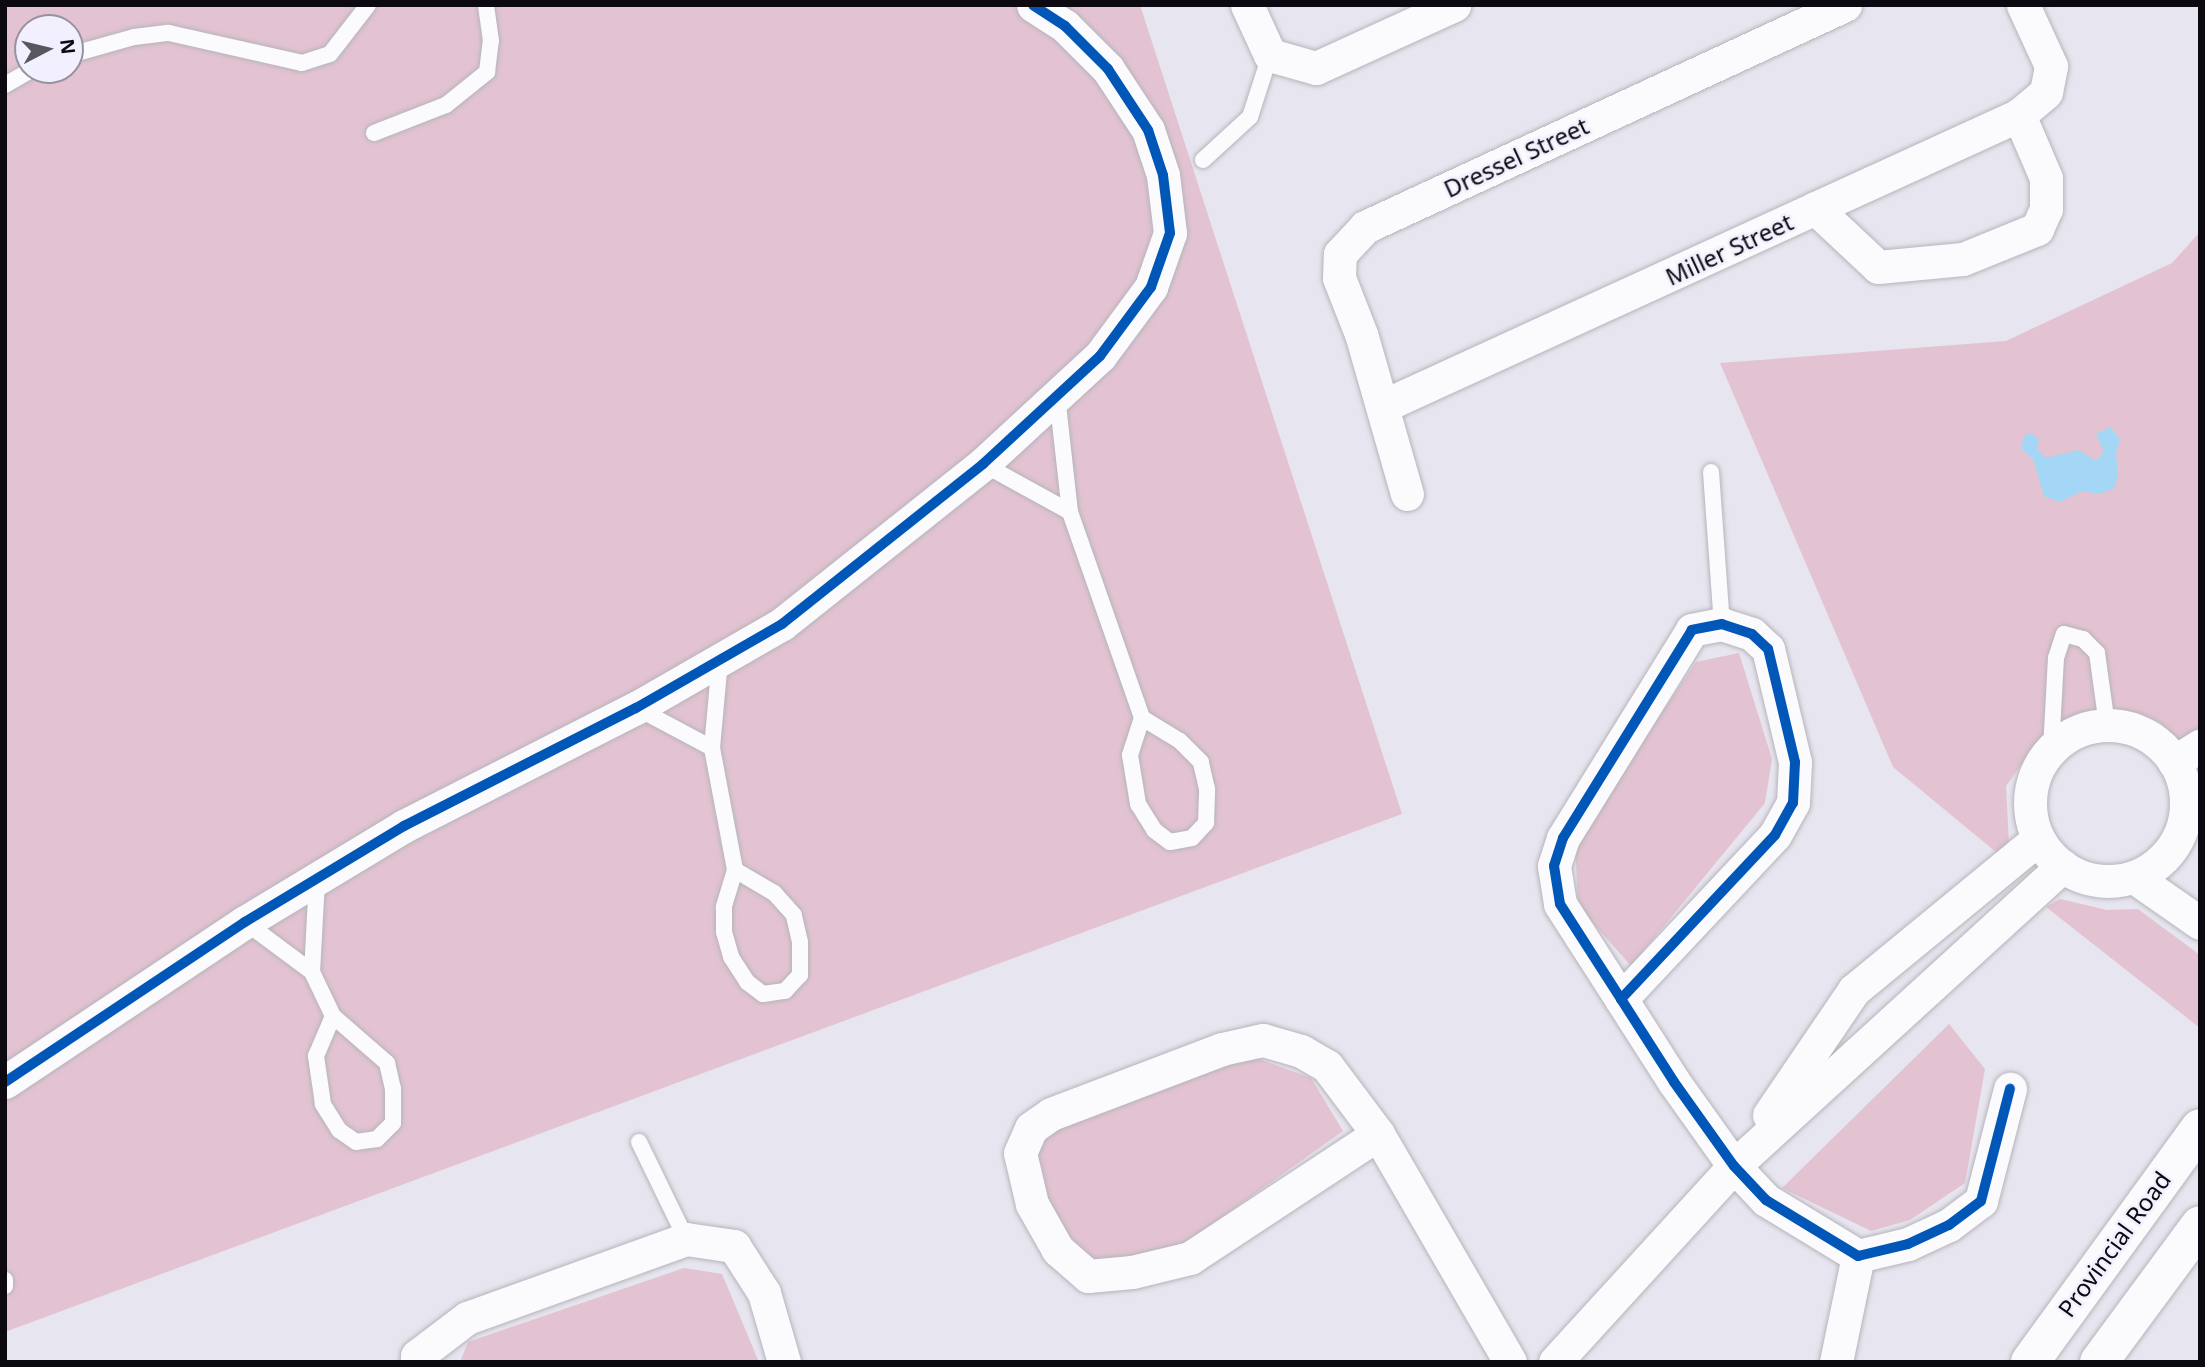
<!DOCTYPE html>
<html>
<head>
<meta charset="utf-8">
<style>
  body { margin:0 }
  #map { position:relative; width:2205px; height:1367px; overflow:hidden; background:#e7e5ef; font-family:"Noto Sans",sans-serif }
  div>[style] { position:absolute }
  .green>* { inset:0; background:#e3c3d2 }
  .water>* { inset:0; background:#a4d7f6 }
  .roads { filter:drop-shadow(0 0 2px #b6b4bb) drop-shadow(0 0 2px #b6b4bb) }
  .lane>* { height:16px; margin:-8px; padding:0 8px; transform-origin:8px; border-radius:8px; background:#fbfbfd }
  .street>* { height:33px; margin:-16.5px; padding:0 16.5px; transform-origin:16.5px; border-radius:16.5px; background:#fbfbfd }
  .street>.ring { margin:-16.5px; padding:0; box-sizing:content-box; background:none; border:33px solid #fbfbfd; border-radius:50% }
  .secondary>* { height:38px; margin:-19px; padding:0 19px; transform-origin:19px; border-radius:19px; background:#fbfbfd }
  .cycleway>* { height:10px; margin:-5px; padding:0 5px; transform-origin:5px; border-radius:5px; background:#0057b8 }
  span { translate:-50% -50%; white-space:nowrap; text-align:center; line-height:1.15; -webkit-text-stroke:5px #f2effe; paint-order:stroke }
  .street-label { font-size:24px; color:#0c0a10 }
  .frame { position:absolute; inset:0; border:7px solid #0c0a10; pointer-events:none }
  .north { position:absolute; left:14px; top:14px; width:70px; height:70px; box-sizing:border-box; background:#f2effe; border:2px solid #96939f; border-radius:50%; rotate:83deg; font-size:19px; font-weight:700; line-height:28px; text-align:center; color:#0c0a10 }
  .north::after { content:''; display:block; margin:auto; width:24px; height:32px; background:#59575e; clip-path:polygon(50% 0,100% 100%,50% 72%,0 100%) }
</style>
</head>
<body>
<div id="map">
  <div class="green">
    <div style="clip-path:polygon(evenodd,5px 5px,1140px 5px,1402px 814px,5px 1332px,5px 5px,28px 28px,70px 28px,70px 70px,28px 70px,28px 28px)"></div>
    <div style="clip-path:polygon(2200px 232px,2200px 728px,2179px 742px,2159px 722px,2129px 713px,2087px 718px,2043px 735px,2006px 786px,2009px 844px,2002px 857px,1893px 767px,1720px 363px,2006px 341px,2172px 263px)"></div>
    <div style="clip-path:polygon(1739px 653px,1772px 759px,1765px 803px,1631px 966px,1578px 906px,1575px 840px,1696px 662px)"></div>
    <div style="clip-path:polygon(2060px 899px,2107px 910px,2138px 909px,2200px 955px,2200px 1028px,2046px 907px)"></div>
    <div style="clip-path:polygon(1949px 1024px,1985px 1069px,1965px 1183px,1910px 1220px,1871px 1231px,1782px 1188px)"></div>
    <div style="clip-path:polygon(1254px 1057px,1311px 1078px,1343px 1131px,1183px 1245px,1097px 1265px,1041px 1207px,1038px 1148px,1056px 1121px)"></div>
    <div style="clip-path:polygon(684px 1268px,722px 1274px,759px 1362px,460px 1362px,468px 1342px)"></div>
  </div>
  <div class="water">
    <div style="clip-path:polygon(2110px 427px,2120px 439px,2116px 454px,2118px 478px,2113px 489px,2099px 494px,2082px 491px,2060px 502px,2044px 496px,2033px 459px,2021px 448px,2024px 436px,2031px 433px,2039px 439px,2037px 449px,2046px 458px,2079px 450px,2096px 461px,2104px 452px,2096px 434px)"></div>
  </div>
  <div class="roads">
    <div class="lane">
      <div style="left:70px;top:55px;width:66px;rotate:-15.7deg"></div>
      <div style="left:134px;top:37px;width:35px;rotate:-7deg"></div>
      <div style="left:169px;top:33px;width:136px;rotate:12.7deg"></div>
      <div style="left:302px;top:63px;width:29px;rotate:-18deg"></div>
      <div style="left:330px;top:54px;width:62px;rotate:-52.2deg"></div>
      <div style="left:5px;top:85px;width:30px;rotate:-30deg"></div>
      <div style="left:374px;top:133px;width:77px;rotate:-21.3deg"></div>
      <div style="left:446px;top:105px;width:53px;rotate:-38.8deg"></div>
      <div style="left:487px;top:72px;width:31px;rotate:-83deg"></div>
      <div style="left:491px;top:41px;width:36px;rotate:-98deg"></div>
      <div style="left:1203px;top:160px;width:64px;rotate:-42.5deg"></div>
      <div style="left:1250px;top:117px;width:65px;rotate:-72.1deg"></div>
      <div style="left:983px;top:464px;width:99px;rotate:28.9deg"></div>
      <div style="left:1070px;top:512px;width:116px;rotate:-96.4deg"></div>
      <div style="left:1711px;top:472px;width:152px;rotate:85.9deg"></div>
      <div style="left:1070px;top:512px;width:218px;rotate:70.7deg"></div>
      <div style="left:1142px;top:718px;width:39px;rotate:108deg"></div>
      <div style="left:1130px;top:755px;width:50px;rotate:80.7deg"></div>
      <div style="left:1138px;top:804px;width:31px;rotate:58deg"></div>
      <div style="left:1154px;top:830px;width:20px;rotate:37deg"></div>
      <div style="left:1170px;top:842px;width:22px;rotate:-10deg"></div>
      <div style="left:1192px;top:838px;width:21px;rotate:-47deg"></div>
      <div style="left:1206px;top:823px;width:34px;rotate:-88deg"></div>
      <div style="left:1207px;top:789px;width:28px;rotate:-103deg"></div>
      <div style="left:1201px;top:762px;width:30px;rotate:-135deg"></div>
      <div style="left:1180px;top:741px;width:44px;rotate:-148.8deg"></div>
      <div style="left:720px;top:660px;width:88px;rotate:95.2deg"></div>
      <div style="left:712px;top:748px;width:124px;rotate:79.3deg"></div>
      <div style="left:735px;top:870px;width:39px;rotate:107deg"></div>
      <div style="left:724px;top:907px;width:25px;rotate:90deg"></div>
      <div style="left:724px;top:932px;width:26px;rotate:74deg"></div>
      <div style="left:731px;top:957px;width:30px;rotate:57deg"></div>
      <div style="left:747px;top:982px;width:20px;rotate:37deg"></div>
      <div style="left:763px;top:994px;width:22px;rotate:-8deg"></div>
      <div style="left:785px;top:991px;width:22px;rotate:-47deg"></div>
      <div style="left:800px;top:975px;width:33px;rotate:-90deg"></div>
      <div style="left:800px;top:942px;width:28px;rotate:-103deg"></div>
      <div style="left:794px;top:915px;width:30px;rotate:-132deg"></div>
      <div style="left:774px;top:893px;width:45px;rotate:-149.5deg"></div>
      <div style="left:637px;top:708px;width:85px;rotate:28.1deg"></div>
      <div style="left:2051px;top:750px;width:92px;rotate:-86.9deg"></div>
      <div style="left:2056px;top:658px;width:25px;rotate:-72deg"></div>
      <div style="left:2064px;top:634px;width:20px;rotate:15deg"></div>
      <div style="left:2083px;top:639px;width:20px;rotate:45deg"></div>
      <div style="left:2097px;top:653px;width:73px;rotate:82.1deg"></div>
      <div style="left:317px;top:880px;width:92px;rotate:93.1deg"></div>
      <div style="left:312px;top:972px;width:49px;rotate:64.5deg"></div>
      <div style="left:333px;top:1016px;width:72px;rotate:41deg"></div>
      <div style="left:387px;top:1063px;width:27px;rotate:77deg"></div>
      <div style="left:393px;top:1089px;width:34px;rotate:90deg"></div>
      <div style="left:393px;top:1123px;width:23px;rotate:135deg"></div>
      <div style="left:377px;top:1139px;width:21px;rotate:172deg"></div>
      <div style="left:356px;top:1142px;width:21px;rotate:-145deg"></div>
      <div style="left:339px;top:1130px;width:31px;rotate:-122deg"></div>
      <div style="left:323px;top:1104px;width:49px;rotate:-98.3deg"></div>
      <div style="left:316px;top:1056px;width:43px;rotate:-67deg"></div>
      <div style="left:245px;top:922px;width:84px;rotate:36.7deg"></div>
      <div style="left:639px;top:1142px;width:108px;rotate:64.1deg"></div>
      <div style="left:5px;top:1280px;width:6px;rotate:90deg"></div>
    </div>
    <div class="street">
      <div style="left:1247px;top:5px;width:55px;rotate:65.3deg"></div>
      <div style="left:1270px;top:55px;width:48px;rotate:15.8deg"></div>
      <div style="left:1316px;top:68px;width:152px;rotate:-24.5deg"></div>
      <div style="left:2023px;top:5px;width:67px;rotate:65.3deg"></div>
      <div style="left:1815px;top:208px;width:86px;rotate:43.1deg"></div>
      <div style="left:1878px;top:267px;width:85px;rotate:-5.4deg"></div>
      <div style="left:1963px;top:259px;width:80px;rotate:-22.1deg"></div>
      <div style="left:2037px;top:229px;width:22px;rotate:-66deg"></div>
      <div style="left:2046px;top:209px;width:31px;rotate:-90deg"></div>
      <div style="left:2046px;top:178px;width:69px;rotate:-113.2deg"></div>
      <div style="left:1383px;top:406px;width:699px;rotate:-24.59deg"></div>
      <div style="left:2019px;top:115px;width:35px;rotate:-40deg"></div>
      <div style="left:2046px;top:92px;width:26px;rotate:-79deg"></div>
      <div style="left:1407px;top:494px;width:166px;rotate:-106deg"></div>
      <div style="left:1361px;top:334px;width:60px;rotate:-111.4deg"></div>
      <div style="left:1339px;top:278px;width:24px;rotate:-88deg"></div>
      <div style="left:1340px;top:254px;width:37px;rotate:-47deg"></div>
      <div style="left:1365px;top:227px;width:529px;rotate:-24.82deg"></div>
      <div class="ring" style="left:2030px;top:725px;width:123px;height:123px"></div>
      <div style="left:2174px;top:762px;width:31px;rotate:-32deg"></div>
      <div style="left:2134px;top:877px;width:80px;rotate:34.9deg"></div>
      <div style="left:1621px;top:999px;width:225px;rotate:-46.8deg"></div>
      <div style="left:1775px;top:835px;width:37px;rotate:-61deg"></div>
      <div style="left:1793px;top:803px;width:41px;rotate:-87.2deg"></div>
      <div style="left:1795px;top:762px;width:116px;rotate:-103.4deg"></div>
      <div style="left:1768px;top:649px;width:22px;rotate:-137deg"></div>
      <div style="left:1752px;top:634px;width:32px;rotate:-162deg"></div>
      <div style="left:1722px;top:624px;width:31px;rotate:169deg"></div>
      <div style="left:1692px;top:630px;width:245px;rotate:121.8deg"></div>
      <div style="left:1563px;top:838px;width:29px;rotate:108deg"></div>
      <div style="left:1554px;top:866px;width:38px;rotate:81deg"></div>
      <div style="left:1560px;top:904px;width:113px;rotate:57.3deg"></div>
      <div style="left:1621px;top:999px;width:98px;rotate:57.4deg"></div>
      <div style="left:1674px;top:1082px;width:103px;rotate:54.5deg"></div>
      <div style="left:1734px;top:1166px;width:47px;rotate:46.7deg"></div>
      <div style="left:1766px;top:1200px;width:108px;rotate:31.3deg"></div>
      <div style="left:1858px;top:1256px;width:51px;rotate:-13.5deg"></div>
      <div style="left:1908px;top:1244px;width:45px;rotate:-24.9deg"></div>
      <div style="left:1949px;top:1225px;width:40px;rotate:-37deg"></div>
      <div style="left:1981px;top:1201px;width:116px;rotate:-75.5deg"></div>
      <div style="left:5px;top:1082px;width:288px;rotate:-33.7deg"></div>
      <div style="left:245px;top:922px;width:186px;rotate:-31.1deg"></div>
      <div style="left:404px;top:826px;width:260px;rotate:-27deg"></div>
      <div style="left:636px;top:708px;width:168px;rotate:-29.9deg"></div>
      <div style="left:782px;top:624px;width:257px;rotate:-38.5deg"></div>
      <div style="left:983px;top:464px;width:159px;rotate:-42.7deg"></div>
      <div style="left:1100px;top:356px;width:86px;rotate:-53.5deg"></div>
      <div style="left:1151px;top:287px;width:57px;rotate:-70.6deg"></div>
      <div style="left:1170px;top:233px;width:58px;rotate:-96.9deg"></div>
      <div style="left:1163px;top:175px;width:47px;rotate:-108.4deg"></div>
      <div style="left:1148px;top:130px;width:73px;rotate:-123.3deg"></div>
      <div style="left:1108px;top:69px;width:61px;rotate:-135deg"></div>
      <div style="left:1065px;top:26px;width:38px;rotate:-147deg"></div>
      <div style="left:1769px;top:1115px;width:151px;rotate:-55.8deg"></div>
      <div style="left:1854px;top:990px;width:238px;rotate:-39.4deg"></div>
      <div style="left:1378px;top:1134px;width:225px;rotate:146.6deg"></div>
      <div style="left:1190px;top:1258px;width:60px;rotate:166.4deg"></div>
      <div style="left:1132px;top:1272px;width:44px;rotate:174.8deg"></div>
      <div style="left:1088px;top:1276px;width:40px;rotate:-139deg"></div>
      <div style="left:1058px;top:1250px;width:53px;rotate:-119.5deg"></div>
      <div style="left:1032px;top:1204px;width:52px;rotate:-103.2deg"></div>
      <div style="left:1020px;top:1153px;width:27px;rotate:-66deg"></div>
      <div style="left:1031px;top:1128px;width:24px;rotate:-35deg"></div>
      <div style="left:1051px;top:1114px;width:183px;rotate:-20.8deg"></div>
      <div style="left:1222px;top:1049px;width:42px;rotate:-12.4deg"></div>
      <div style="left:1263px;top:1040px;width:40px;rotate:16deg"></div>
      <div style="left:1301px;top:1051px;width:30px;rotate:30deg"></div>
      <div style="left:1327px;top:1066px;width:85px;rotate:53.1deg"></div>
      <div style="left:1378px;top:1134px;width:263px;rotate:59.9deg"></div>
      <div style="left:417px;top:1362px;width:6px;rotate:-90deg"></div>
      <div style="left:417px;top:1356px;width:63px;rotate:-37.2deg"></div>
      <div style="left:467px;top:1318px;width:233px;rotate:-19.8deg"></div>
      <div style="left:686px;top:1239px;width:49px;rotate:8.3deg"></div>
      <div style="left:734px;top:1246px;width:56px;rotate:57.4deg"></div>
      <div style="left:764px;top:1293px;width:72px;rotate:73.8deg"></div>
      <div style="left:1555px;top:1362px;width:265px;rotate:-47.6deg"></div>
      <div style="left:1734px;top:1166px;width:445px;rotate:-42.4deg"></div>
      <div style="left:1836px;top:1362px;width:108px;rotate:-78.3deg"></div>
    </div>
    <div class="secondary">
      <div style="left:2030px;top:1362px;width:289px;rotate:-54deg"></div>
      <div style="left:2099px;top:1362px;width:170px;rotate:-53.6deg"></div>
    </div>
  </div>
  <div class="cycleway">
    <div style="left:1621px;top:999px;width:225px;rotate:-46.8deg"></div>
    <div style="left:1775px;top:835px;width:37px;rotate:-61deg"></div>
    <div style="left:1793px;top:803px;width:41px;rotate:-87.2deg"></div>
    <div style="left:1795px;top:762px;width:116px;rotate:-103.4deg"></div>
    <div style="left:1768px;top:649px;width:22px;rotate:-137deg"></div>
    <div style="left:1752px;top:634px;width:32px;rotate:-162deg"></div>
    <div style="left:1722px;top:624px;width:31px;rotate:169deg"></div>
    <div style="left:1692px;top:630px;width:245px;rotate:121.8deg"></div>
    <div style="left:1563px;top:838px;width:29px;rotate:108deg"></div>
    <div style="left:1554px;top:866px;width:38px;rotate:81deg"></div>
    <div style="left:1560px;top:904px;width:113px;rotate:57.3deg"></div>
    <div style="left:1621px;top:999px;width:98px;rotate:57.4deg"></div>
    <div style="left:1674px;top:1082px;width:103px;rotate:54.5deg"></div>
    <div style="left:1734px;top:1166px;width:47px;rotate:46.7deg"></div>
    <div style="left:1766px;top:1200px;width:108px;rotate:31.3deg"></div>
    <div style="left:1858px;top:1256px;width:51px;rotate:-13.5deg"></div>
    <div style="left:1908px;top:1244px;width:45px;rotate:-24.9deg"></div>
    <div style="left:1949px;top:1225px;width:40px;rotate:-37deg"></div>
    <div style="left:1981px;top:1201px;width:116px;rotate:-75.5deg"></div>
    <div style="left:5px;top:1082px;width:288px;rotate:-33.7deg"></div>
    <div style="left:245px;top:922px;width:186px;rotate:-31.1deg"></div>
    <div style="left:404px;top:826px;width:260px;rotate:-27deg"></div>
    <div style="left:636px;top:708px;width:168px;rotate:-29.9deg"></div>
    <div style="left:782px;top:624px;width:257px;rotate:-38.5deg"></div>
    <div style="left:983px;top:464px;width:159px;rotate:-42.7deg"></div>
    <div style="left:1100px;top:356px;width:86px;rotate:-53.5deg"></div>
    <div style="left:1151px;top:287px;width:57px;rotate:-70.6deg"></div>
    <div style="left:1170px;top:233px;width:58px;rotate:-96.9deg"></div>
    <div style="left:1163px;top:175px;width:47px;rotate:-108.4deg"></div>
    <div style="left:1148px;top:130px;width:73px;rotate:-123.3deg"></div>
    <div style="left:1108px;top:69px;width:61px;rotate:-135deg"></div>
    <div style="left:1065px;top:26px;width:38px;rotate:-147deg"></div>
  </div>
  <div class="street-label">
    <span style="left:1516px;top:157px;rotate:-25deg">Dressel Street</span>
    <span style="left:1729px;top:249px;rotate:-25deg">Miller Street</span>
    <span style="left:2114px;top:1244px;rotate:-54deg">Provincial Road</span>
  </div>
  <div class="frame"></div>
  <div class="north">N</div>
</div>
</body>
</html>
